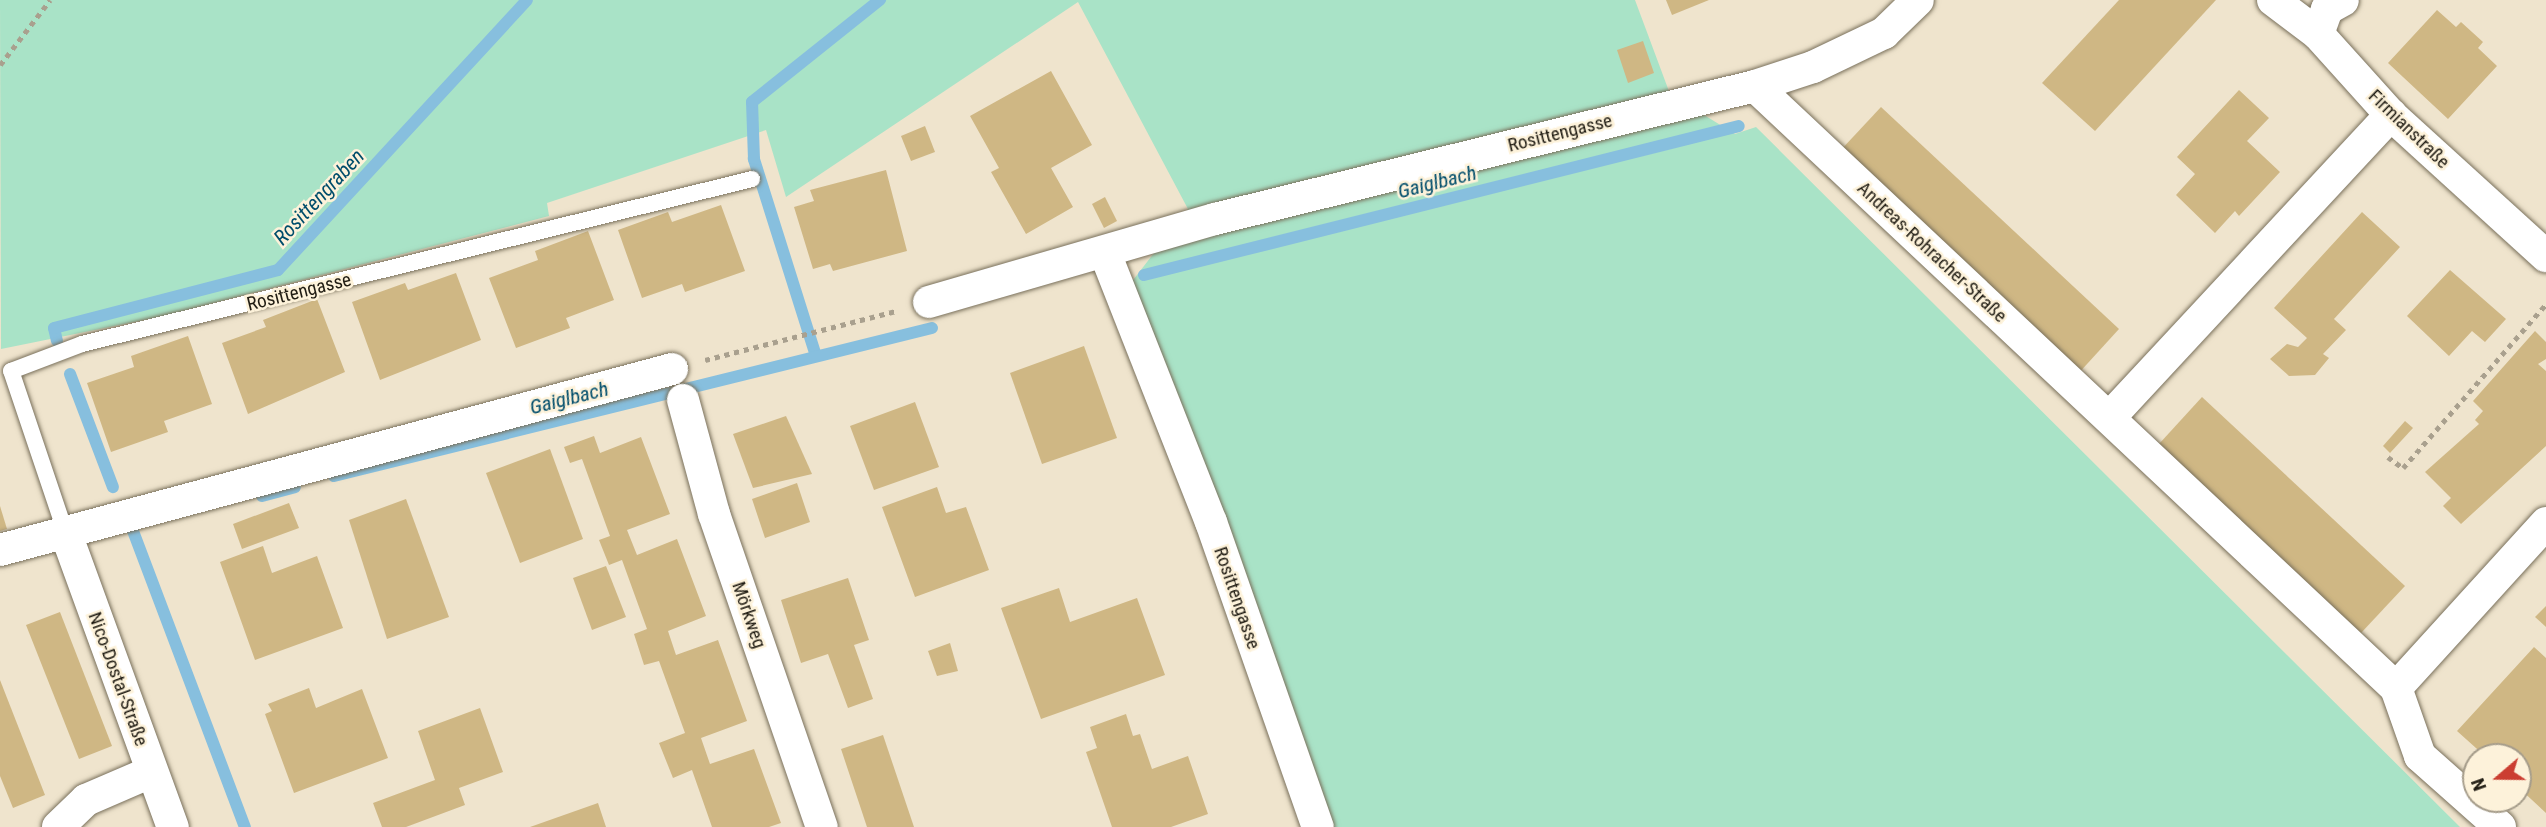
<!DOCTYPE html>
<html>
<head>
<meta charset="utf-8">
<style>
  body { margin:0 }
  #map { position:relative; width:2546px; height:827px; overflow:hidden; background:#efe4cd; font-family:"Roboto Condensed",sans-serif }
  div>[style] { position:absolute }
  .green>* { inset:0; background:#a9e3c7 }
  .stream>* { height:12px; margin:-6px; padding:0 6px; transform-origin:6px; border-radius:6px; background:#87bfde }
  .building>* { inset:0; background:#cfb784 }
  .path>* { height:4.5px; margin-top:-2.25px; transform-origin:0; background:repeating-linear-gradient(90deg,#a9a08e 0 5px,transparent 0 10px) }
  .roads { filter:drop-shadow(0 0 2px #79705b) drop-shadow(0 0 2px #79705b) }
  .service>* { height:16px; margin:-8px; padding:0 8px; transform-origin:8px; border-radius:8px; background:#fff }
  .minor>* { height:32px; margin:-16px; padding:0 16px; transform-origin:16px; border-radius:16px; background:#fff }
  span { translate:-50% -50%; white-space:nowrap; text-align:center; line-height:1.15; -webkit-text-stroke:5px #fdf2da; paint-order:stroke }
  .street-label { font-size:19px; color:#201c13 }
  .water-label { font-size:21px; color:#004d6b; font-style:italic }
  .north { position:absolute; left:2462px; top:743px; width:70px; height:70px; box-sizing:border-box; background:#fdf2da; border:2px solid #a59c8a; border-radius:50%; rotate:250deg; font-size:19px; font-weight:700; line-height:28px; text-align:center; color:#201c13 }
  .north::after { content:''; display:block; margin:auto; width:24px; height:32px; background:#cb3e31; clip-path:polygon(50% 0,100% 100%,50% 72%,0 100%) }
</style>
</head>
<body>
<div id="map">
  <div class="green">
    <div style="clip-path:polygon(0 0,1635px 0,1670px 94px,1735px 134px,1756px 127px,2460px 827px,1334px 827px,1130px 284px,1188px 209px,1078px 2px,786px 197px,766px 130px,547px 203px,549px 216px,164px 316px,1px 349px)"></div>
  </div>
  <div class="stream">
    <div style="left:1144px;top:275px;width:613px;rotate:-14.06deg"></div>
    <div style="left:57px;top:341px;width:13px;rotate:-103deg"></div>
    <div style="left:54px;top:328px;width:231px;rotate:-14.5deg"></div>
    <div style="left:278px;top:270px;width:367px;rotate:-47.3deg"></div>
    <div style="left:816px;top:356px;width:207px;rotate:-107.5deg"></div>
    <div style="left:754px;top:159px;width:57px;rotate:-92deg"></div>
    <div style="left:752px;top:102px;width:164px;rotate:-38.6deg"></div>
    <div style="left:70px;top:374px;width:121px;rotate:69.2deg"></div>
    <div style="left:334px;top:476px;width:616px;rotate:-13.9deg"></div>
    <div style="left:262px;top:496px;width:34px;rotate:-15deg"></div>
    <div style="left:130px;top:523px;width:325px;rotate:69.3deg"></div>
  </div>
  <div class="building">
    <div style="clip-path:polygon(1666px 0,1709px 0,1672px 15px)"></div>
    <div style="clip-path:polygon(2119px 0,2216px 0,2095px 131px,2042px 83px)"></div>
    <div style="clip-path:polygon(2437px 10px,2456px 27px,2461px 22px,2483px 42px,2478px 48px,2497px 66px,2448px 119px,2388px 63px)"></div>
    <div style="clip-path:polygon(1643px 41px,1654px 73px,1628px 83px,1617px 50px)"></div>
    <div style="clip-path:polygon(1051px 71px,1092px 145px,1051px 168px,1073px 207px,1026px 234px,991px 172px,999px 168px,970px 116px)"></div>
    <div style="clip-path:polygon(2239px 90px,2269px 118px,2247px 141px,2280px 172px,2239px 216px,2235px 211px,2215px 233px,2176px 195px,2195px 174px,2177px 157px)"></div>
    <div style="clip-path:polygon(1881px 107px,2119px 329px,2077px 375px,1839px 152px)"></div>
    <div style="clip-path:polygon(925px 126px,935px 152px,911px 161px,901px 136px)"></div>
    <div style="clip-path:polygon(886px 170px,907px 251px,833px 271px,830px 264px,813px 269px,794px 207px,814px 201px,810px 190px)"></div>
    <div style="clip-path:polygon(1105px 197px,1117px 221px,1104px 228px,1092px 204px)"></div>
    <div style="clip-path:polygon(721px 205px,745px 271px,685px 292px,682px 284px,642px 298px,618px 230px,668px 212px,672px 222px)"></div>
    <div style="clip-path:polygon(2362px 212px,2400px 247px,2334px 319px,2346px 330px,2323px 354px,2329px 358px,2315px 375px,2289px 376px,2270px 359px,2287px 344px,2298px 347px,2307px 338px,2274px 308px)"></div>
    <div style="clip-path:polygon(588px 231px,614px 300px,566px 318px,570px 328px,516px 348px,489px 278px,538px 260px,535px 251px)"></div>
    <div style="clip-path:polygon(2450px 270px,2506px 319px,2485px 342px,2472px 331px,2449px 356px,2407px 316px)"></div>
    <div style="clip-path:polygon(456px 273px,481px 340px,380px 380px,352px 302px,405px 283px,408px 290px)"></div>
    <div style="clip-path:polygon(317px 299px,345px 372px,248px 414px,222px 343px,266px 327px,263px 320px)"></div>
    <div style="clip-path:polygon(2535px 331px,2546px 342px,2546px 359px,2538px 364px,2546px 371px,2546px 446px,2461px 524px,2443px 506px,2451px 498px,2425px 472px,2479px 424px,2475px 420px,2483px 411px,2473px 401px)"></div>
    <div style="clip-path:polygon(188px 336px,212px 404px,164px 421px,168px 432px,111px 452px,87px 383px,134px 367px,131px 356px)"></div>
    <div style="clip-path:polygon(1084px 346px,1117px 438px,1042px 464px,1010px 373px)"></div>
    <div style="clip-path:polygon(2202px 397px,2405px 586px,2361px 633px,2159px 444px)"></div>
    <div style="clip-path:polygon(915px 402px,939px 467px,874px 490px,850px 426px)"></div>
    <div style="clip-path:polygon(786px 416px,812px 474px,753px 488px,733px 434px)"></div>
    <div style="clip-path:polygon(2405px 421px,2413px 428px,2390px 453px,2383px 446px)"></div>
    <div style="clip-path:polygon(594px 436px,600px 453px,641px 437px,670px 514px,627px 530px,637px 555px,677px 539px,706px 616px,668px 631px,676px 655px,718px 640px,747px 721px,701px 738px,710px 764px,754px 749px,781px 823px,769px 827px,712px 827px,692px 770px,673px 778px,659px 743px,685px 733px,659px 661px,644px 665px,634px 634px,647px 629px,622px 560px,609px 565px,599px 540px,610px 536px,582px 459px,570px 463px,564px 447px)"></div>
    <div style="clip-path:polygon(550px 449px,583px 539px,520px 563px,486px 473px)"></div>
    <div style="clip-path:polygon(797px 483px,810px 522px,765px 538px,752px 499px)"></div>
    <div style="clip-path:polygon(937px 487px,946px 513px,966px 507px,989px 570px,915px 597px,882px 507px)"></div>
    <div style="clip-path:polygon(406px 499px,449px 617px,387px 639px,349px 520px)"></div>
    <div style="clip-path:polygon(289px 503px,299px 528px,242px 549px,233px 524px)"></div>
    <div style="clip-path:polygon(0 506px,7px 529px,0 531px)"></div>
    <div style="clip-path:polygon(263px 546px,272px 573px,317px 556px,343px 628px,255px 660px,220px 562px)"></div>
    <div style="clip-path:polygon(606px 566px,626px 617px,592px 630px,573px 578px)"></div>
    <div style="clip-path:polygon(848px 578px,869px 640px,854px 645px,873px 699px,848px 708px,828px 654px,801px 663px,781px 600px)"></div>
    <div style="clip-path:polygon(1059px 588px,1070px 622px,1137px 598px,1165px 675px,1041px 719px,1001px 608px)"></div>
    <div style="clip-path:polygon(2546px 606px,2546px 627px,2535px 617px)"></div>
    <div style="clip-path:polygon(60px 612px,112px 746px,79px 759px,26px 625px)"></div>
    <div style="clip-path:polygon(950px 643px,958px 671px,937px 676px,928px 651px)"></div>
    <div style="clip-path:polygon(2534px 647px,2546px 658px,2546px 813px,2518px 787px,2518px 757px,2486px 757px,2457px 731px)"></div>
    <div style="clip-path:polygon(0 680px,45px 795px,13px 808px,0 776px)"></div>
    <div style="clip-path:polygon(309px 688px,316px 708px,362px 689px,388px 758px,294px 793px,265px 714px,272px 711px,268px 704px)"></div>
    <div style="clip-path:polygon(480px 708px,503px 772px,459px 788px,465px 805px,406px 827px,382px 827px,373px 803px,435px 780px,418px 731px)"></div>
    <div style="clip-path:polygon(1126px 714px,1133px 736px,1140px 734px,1152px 769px,1188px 756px,1208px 814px,1171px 827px,1112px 827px,1086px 752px,1097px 748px,1090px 727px)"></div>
    <div style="clip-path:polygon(883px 735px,914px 827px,867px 827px,841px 749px)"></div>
    <div style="clip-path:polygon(598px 803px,606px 827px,530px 827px)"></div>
  </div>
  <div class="path">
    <div style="left:0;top:65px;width:82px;rotate:-52.4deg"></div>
    <div style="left:705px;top:360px;width:197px;rotate:-14.4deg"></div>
    <div style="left:2388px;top:457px;width:19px;rotate:36deg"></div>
    <div style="left:2403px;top:468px;width:218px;rotate:-48.9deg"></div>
  </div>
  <div class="roads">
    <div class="service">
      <div style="left:65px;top:531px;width:169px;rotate:-108.6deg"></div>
      <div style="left:11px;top:371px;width:76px;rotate:-20.8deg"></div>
      <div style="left:82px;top:344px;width:690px;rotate:-13.83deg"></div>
    </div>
    <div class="minor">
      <div style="left:2273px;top:0;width:56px;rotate:37.1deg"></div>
      <div style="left:2318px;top:34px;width:109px;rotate:48deg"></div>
      <div style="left:2391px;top:115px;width:210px;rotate:42.3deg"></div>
      <div style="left:2318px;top:34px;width:27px;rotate:-70deg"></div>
      <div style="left:2327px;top:9px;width:18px;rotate:-29deg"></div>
      <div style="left:1755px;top:86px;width:879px;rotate:43.2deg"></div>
      <div style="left:1105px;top:253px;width:289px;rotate:68.5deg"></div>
      <div style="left:1211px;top:522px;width:323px;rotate:70.7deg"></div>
      <div style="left:929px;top:302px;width:298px;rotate:-16.2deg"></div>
      <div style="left:1215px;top:219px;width:556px;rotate:-13.84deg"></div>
      <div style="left:1755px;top:86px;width:61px;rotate:-18.1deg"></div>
      <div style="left:1813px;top:67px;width:79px;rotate:-25.6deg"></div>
      <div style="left:1884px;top:33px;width:47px;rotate:-44.1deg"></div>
      <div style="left:683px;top:400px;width:118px;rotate:74.8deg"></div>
      <div style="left:714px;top:514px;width:331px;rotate:71deg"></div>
      <div style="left:2110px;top:417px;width:413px;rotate:-47.1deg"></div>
      <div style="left:65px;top:531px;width:315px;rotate:70deg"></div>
      <div style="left:0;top:550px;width:696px;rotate:-15.07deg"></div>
      <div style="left:58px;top:827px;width:39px;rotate:-44deg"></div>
      <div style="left:86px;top:800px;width:71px;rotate:-23.3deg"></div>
      <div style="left:2500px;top:827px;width:107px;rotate:-138.4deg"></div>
      <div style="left:2420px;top:756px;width:72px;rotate:-109.4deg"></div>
      <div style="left:2396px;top:688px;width:223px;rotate:-47.7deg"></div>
    </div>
  </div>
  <div class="street-label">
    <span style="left:2409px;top:129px;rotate:44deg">Firmianstraße</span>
    <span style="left:1560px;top:133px;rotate:-14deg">Rosittengasse</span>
    <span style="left:1932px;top:252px;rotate:43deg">Andreas-Rohracher-Straße</span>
    <span style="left:299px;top:292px;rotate:-14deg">Rosittengasse</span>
    <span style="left:1237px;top:598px;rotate:71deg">Rosittengasse</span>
    <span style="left:749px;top:615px;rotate:71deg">Mörkweg</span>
    <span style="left:118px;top:679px;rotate:70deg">Nico-Dostal-Straße</span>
  </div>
  <div class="water-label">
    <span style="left:1437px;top:182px;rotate:-14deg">Gaiglbach</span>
    <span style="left:319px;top:197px;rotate:-47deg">Rosittengraben</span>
    <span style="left:569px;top:398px;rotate:-14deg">Gaiglbach</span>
  </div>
  <div class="north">N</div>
</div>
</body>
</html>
